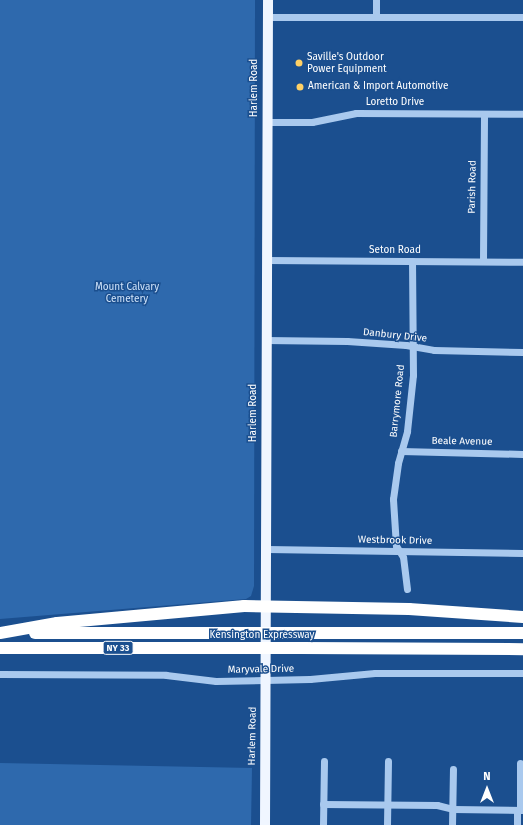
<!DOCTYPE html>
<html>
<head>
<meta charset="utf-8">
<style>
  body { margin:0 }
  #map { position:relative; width:523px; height:825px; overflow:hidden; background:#1b4f8f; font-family:"Fira Sans",sans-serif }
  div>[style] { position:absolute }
  .green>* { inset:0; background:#2e69ad }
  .minor>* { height:7px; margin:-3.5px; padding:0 3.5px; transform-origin:3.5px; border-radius:3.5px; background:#a9c9ee }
  .major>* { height:10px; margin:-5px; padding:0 5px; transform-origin:5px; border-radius:5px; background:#f0f6ff }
  .highway>* { height:12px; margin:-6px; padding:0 6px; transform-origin:6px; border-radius:6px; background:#fff }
  .highway-bridge>* { height:12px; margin:-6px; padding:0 6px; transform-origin:6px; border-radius:6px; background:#fff }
  .dots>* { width:11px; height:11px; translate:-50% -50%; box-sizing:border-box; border:2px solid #1b4f8f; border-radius:50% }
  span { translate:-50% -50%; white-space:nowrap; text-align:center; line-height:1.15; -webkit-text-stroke:3px #1b4f8f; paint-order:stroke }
  .shield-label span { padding:1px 3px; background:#1b4f8f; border:1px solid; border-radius:3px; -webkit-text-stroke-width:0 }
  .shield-label { font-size:9px; color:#fff; font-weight:700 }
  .poi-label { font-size:10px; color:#fff }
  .left { translate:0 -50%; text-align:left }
  .street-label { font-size:10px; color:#fff }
  .park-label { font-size:10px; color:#cfe3fa }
  .north { position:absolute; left:467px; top:769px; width:40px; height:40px; -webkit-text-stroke:3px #1b4f8f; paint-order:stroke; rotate:0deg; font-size:11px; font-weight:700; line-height:16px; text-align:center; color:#fff }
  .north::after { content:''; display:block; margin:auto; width:14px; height:18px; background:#fff; clip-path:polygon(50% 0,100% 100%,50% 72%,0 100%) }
</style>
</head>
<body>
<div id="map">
  <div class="green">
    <div style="clip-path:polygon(0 0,255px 0,254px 586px,251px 596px,246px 599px,0 619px)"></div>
    <div style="clip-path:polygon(0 763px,252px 768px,251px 825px,0 825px)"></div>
  </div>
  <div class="minor">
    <div style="left:268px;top:17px;width:255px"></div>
    <div style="left:376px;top:17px;width:17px;rotate:-90deg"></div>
    <div style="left:267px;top:122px;width:45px"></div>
    <div style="left:312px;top:122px;width:45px;rotate:-11.6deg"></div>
    <div style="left:356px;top:113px;width:167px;rotate:0.3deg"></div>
    <div style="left:266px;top:260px;width:257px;rotate:0.4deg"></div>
    <div style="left:483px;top:261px;width:147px;rotate:-89.6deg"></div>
    <div style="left:265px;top:340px;width:82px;rotate:0.7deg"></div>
    <div style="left:347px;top:341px;width:59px;rotate:3.9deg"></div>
    <div style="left:406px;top:345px;width:28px;rotate:10deg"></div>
    <div style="left:434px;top:350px;width:89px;rotate:1.3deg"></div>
    <div style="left:401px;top:451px;width:122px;rotate:1.4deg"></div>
    <div style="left:267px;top:549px;width:256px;rotate:0.9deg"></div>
    <div style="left:407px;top:589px;width:32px;rotate:-97deg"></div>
    <div style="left:403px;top:557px;width:13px;rotate:-122deg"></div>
    <div style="left:396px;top:546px;width:47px;rotate:-93.7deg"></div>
    <div style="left:393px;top:499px;width:36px;rotate:-82deg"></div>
    <div style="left:398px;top:463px;width:33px;rotate:-74deg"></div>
    <div style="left:407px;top:431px;width:56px;rotate:-83.9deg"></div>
    <div style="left:413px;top:375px;width:114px;rotate:-90.5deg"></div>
    <div style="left:0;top:674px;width:166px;rotate:0.3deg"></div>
    <div style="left:166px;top:675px;width:50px;rotate:6.8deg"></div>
    <div style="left:216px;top:681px;width:94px;rotate:-1.2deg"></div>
    <div style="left:310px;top:679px;width:65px;rotate:-5.3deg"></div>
    <div style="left:375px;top:673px;width:148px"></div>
    <div style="left:520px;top:763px;width:47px;rotate:90deg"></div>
    <div style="left:323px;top:804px;width:114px;rotate:0.5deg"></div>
    <div style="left:437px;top:805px;width:16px;rotate:14deg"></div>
    <div style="left:453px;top:809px;width:70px;rotate:0.8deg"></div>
    <div style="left:323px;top:825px;width:64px;rotate:-89.1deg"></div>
    <div style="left:387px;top:825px;width:64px;rotate:-89.1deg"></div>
    <div style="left:452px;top:825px;width:56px;rotate:-89deg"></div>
    <div style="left:517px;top:825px;width:15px;rotate:-90deg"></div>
  </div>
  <div class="major">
    <div style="left:265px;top:825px;width:825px;rotate:-89.79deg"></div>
  </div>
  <div class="highway">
    <div style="left:0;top:633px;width:58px;rotate:-10deg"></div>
    <div style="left:57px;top:623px;width:188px;rotate:-5.2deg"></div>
    <div style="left:244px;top:606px;width:165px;rotate:1deg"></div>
    <div style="left:409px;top:609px;width:114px;rotate:4deg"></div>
    <div style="left:35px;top:633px;width:198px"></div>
    <div style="left:301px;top:633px;width:222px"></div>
    <div style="left:0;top:648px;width:236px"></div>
    <div style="left:301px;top:648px;width:222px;rotate:0.3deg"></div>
  </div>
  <div class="highway-bridge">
    <div style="left:233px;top:633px;width:68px"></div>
    <div style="left:236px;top:648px;width:65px"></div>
  </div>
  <div class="dots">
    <div style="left:299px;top:63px;background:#ffd166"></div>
    <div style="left:300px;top:87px;background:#ffd166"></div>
  </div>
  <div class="shield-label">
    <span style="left:118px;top:648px">NY 33</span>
  </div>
  <div class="poi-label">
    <span class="left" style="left:307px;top:63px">Saville's Outdoor<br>Power Equipment</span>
    <span class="left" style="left:308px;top:87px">American &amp; Import Automotive</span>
  </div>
  <div class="street-label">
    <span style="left:255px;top:88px;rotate:-90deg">Harlem Road</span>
    <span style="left:395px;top:103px">Loretto Drive</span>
    <span style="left:473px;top:187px;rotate:-89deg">Parish Road</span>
    <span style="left:395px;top:251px">Seton Road</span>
    <span style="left:395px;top:336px;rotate:6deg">Danbury Drive</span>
    <span style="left:398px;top:401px;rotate:-84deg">Barrymore Road</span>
    <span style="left:254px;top:413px;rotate:-90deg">Harlem Road</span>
    <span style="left:462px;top:442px;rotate:1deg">Beale Avenue</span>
    <span style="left:395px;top:541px;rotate:1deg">Westbrook Drive</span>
    <span style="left:262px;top:636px">Kensington Expressway</span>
    <span style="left:261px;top:670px;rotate:-1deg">Maryvale Drive</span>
    <span style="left:253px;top:736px;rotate:-89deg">Harlem Road</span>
  </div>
  <div class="park-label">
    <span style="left:127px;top:293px">Mount Calvary<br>Cemetery</span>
  </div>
  <div class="north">N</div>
</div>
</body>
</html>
